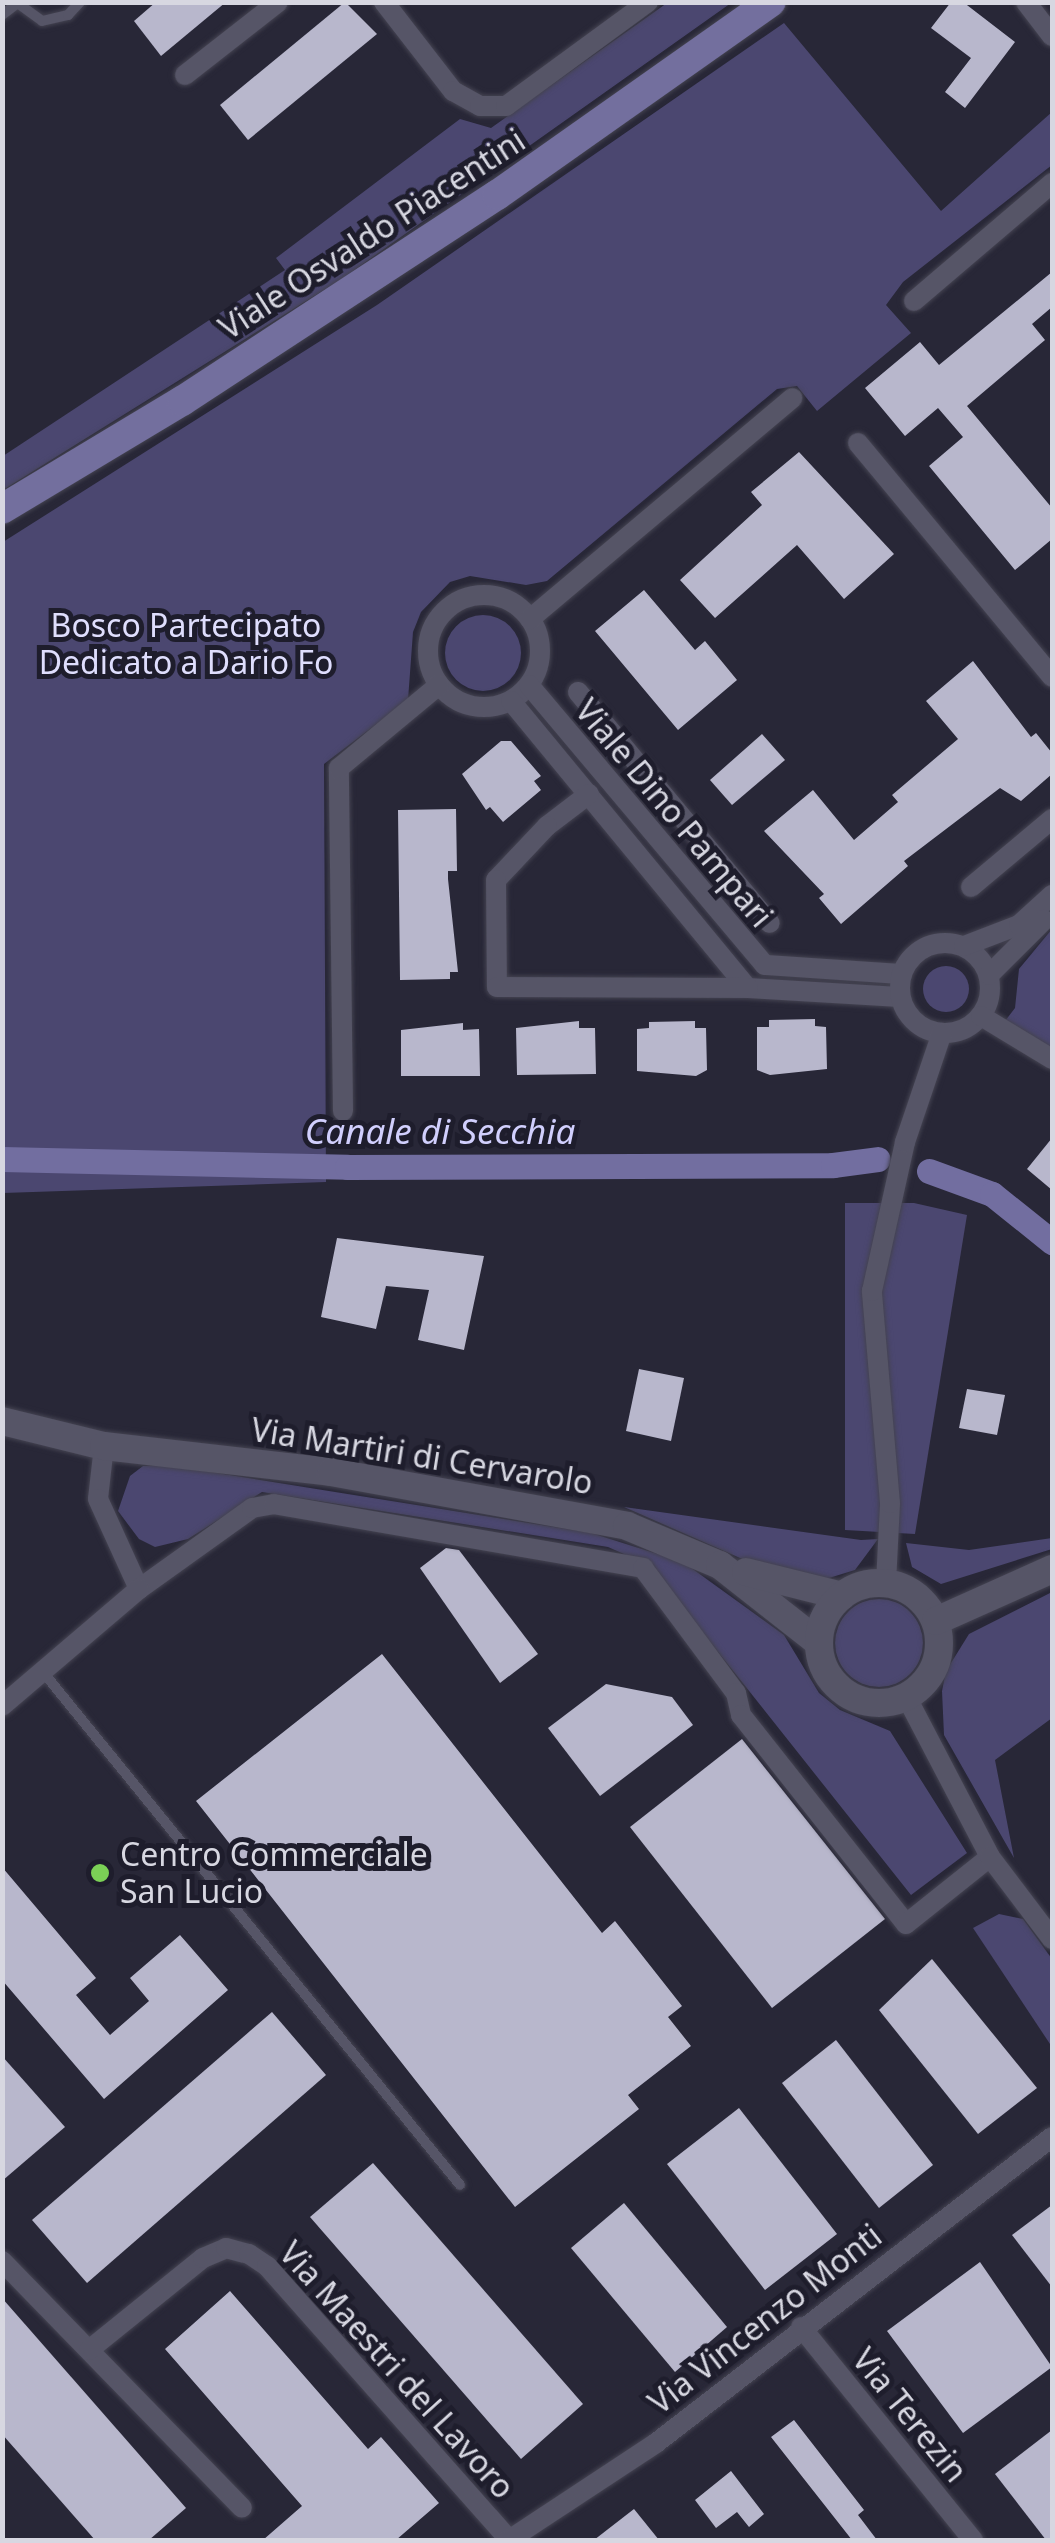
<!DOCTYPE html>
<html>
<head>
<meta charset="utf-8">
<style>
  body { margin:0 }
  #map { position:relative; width:1055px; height:2543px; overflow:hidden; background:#282737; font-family:"Noto Sans",sans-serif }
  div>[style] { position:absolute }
  .green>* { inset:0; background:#4b4770 }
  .round { border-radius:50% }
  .canal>* { height:25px; margin:-12.5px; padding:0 12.5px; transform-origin:12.5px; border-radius:12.5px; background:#726ea0 }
  .building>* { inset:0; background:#b8b7cc }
  .roads { filter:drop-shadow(0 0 2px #444351) drop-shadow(0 0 2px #444351) }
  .service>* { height:10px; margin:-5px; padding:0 5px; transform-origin:5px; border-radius:5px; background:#565567 }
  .minor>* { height:20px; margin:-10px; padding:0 10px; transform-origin:10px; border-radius:10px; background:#565567 }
  .minor>.ring { margin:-10px; padding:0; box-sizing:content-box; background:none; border:20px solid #565567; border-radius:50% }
  .secondary>* { height:28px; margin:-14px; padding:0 14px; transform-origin:14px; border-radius:14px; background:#565567 }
  .secondary>.ring { margin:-14px; padding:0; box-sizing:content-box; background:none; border:28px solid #565567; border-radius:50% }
  .primary>* { height:30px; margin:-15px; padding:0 15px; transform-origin:15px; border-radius:15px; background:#736f9e }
  .dots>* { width:28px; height:28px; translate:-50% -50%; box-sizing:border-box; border:5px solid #1e1d2c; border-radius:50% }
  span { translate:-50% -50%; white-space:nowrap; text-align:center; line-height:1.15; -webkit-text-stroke:10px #1e1d2c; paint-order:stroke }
  .street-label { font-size:32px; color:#d7d7e1 }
  .park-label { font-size:32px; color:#dfdefd }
  .poi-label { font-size:32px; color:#d7d7e1 }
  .left { translate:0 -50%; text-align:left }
  .water-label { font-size:35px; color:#d1cffd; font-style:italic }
  .frame { position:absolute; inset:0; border:5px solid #d7d7e1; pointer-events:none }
</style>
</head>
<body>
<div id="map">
  <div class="green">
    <div style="clip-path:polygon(667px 3px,731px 3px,343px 278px,3px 490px,3px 456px,285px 270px,276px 258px,460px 119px,491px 128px)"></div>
    <div style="clip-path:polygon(784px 23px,941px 211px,1052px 112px,1052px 165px,903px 282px,886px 305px,911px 333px,817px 411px,797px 386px,777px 389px,547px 581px,526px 585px,470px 576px,450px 582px,421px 612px,413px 632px,408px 700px,324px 764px,326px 1182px,3px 1193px,3px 542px,377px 305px)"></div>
    <div class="round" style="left:445px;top:615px;width:76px;height:76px"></div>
    <div style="clip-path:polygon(1052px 929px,1052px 1059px,1002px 1025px,1015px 1008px,1019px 969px)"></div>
    <div class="round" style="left:923px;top:966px;width:46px;height:46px"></div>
    <div style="clip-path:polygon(845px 1203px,914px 1203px,967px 1215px,915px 1534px,845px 1530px)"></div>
    <div style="clip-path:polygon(167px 1465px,591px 1533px,683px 1562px,784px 1635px,819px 1693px,840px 1710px,890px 1731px,967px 1853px,911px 1895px,649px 1565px,608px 1547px,262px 1492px,188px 1539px,155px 1547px,139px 1539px,118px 1511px,130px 1476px,143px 1466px)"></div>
    <div style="clip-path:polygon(624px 1507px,861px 1540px,878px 1539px,855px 1570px,816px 1582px,781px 1576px)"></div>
    <div style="clip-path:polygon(1052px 1538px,1052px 1549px,941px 1584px,912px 1567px,906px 1543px,969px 1550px)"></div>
    <div style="clip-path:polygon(1052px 1592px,1052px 1718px,995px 1760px,1014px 1858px,944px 1735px,942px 1691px,946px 1671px,969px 1634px)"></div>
    <div class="round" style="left:835px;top:1599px;width:88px;height:88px"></div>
    <div style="clip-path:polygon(999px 1914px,1023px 1919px,1052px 1959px,1052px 2047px,973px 1928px)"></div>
  </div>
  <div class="canal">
    <div style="left:2px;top:1159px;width:345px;rotate:1.3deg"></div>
    <div style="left:347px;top:1167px;width:486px;rotate:-0.2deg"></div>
    <div style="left:833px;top:1165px;width:45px;rotate:-7.6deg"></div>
    <div style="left:929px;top:1171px;width:67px;rotate:20.1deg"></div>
    <div style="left:992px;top:1194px;width:77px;rotate:38.7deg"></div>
  </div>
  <div class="building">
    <div style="clip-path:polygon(156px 2px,226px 2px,161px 56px,134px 21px)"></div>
    <div style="clip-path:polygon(345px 2px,377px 34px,248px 140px,220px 105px)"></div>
    <div style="clip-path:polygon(951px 2px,963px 2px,1015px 42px,965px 108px,945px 92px,971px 58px,931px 28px)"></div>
    <div style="clip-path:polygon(1052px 272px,1052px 307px,1032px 324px,1045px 340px,967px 406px,1052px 508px,1052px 539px,1015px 570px,929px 466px,963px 437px,938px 408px,905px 436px,865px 388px,920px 342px,939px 365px)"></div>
    <div style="clip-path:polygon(799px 452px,894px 554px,844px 599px,797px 545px,715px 618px,680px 580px,762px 505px,751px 492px)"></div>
    <div style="clip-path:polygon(644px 590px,695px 650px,705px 641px,737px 680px,678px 730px,595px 631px)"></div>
    <div style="clip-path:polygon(973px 661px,1031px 737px,1036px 733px,1052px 753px,1052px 774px,1021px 801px,1000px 788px,904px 861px,908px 866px,841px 924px,819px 898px,824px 894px,764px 831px,813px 790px,854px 840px,898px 802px,892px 795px,958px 739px,926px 701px)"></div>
    <div style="clip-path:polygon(762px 734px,785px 760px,732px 805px,710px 780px)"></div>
    <div style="clip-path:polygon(501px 741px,511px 741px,541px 776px,534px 781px,541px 790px,503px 822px,490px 807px,486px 810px,462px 774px)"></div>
    <div style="clip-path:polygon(456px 809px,457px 871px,448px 871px,448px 879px,458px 972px,450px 972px,450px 979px,400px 980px,398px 810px)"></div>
    <div style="clip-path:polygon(815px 1019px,815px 1026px,826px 1027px,827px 1069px,770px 1075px,757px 1070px,757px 1027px,769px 1027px,769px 1020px)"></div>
    <div style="clip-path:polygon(579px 1021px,579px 1028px,595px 1028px,596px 1074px,517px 1075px,516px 1028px)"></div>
    <div style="clip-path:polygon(695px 1021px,695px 1028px,706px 1028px,707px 1070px,696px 1076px,637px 1071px,637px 1029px,649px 1028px,649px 1022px)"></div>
    <div style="clip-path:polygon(463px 1023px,463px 1030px,479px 1029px,480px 1076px,401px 1076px,401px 1030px)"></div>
    <div style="clip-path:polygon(1052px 1138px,1052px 1190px,1027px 1169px)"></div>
    <div style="clip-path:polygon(337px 1238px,484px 1256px,464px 1350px,418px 1340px,429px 1290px,386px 1286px,376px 1329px,321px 1317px)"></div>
    <div style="clip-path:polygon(639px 1369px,684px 1378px,671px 1441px,626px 1431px)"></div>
    <div style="clip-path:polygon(967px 1389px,1005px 1395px,997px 1435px,959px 1428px)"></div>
    <div style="clip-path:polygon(446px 1548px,459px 1550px,538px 1654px,500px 1683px,420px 1568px)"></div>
    <div style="clip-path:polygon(382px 1654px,602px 1933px,615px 1921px,682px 2006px,668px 2017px,691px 2046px,628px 2095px,639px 2109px,515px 2207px,196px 1801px)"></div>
    <div style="clip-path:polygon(606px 1684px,672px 1697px,693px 1725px,600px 1796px,548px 1728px)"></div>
    <div style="clip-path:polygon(742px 1739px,885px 1919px,772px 2008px,630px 1827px)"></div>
    <div style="clip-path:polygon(2px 1867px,96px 1978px,76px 1995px,110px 2035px,149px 2001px,130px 1978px,180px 1935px,228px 1990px,104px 2099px,2px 1980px)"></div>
    <div style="clip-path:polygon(932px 1959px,1037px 2088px,978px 2134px,879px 2010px)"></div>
    <div style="clip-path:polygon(272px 2012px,326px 2075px,87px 2283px,32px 2220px)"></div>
    <div style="clip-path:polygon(836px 2040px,933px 2165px,879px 2208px,782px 2083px)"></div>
    <div style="clip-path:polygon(2px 2056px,65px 2127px,2px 2181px)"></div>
    <div style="clip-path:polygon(739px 2108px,837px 2234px,765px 2290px,667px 2164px)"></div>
    <div style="clip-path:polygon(373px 2163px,583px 2404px,521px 2459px,310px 2217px)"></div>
    <div style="clip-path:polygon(624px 2203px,727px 2327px,675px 2372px,571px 2248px)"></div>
    <div style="clip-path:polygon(1052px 2205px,1052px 2287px,1012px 2235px)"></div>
    <div style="clip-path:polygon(980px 2262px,1052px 2367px,963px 2433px,887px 2331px)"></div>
    <div style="clip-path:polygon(230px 2291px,368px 2449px,381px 2437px,439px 2503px,396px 2540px,263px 2540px,302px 2506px,165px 2349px)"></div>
    <div style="clip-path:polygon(2px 2298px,186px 2508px,149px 2540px,95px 2540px,2px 2434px)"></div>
    <div style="clip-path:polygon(794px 2420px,864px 2510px,858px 2515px,877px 2540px,852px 2540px,771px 2437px)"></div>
    <div style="clip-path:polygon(1052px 2430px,1052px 2540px,1046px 2540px,995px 2474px)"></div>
    <div style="clip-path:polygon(731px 2471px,764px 2514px,749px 2527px,737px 2512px,716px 2528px,695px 2500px)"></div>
    <div style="clip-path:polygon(634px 2509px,659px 2540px,594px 2540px)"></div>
  </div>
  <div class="roads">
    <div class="service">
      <div style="left:16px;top:2px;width:32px;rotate:36deg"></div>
      <div style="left:42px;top:21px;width:27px;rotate:-13deg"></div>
      <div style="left:68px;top:15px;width:18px;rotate:-47deg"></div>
      <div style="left:2px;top:15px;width:21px;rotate:-37deg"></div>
      <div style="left:43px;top:1672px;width:661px;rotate:50.89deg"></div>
    </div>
    <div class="minor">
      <div style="left:384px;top:2px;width:113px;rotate:52.2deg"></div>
      <div style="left:453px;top:91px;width:31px;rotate:29deg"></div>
      <div style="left:480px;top:106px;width:26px"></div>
      <div style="left:506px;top:106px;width:176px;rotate:-36.2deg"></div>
      <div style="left:1026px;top:2px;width:43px;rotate:52.6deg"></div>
      <div style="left:185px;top:75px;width:118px;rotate:-38.1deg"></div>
      <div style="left:914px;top:301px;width:182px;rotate:-40.5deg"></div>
      <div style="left:858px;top:443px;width:304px;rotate:50.3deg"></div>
      <div class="ring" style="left:428px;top:595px;width:92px;height:92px"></div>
      <div style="left:530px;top:619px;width:343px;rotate:-40.1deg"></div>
      <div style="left:529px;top:685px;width:366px;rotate:49.9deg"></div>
      <div style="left:765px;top:965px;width:137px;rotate:3.8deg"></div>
      <div style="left:578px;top:692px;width:300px;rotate:50.3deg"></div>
      <div style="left:511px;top:701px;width:372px;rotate:50.5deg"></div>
      <div style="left:748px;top:988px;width:152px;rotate:3.4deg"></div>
      <div style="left:589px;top:794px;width:53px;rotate:142.7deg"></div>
      <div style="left:547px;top:826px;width:74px;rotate:133.4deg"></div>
      <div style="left:496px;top:880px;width:107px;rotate:89.5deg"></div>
      <div style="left:497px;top:987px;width:251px;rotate:0.2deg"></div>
      <div style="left:971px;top:887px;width:106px;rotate:-40deg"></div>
      <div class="ring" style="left:900px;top:943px;width:70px;height:70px"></div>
      <div style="left:964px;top:946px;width:59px;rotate:-20.9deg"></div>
      <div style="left:1019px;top:925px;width:45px;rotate:-42.3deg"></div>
      <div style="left:989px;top:975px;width:78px;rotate:-45deg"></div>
      <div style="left:981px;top:1016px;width:83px;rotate:31.2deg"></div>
      <div style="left:343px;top:1111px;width:343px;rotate:-90.7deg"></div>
      <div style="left:339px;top:768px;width:130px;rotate:-39.7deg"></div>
      <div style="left:104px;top:1446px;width:53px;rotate:96.5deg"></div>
      <div style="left:98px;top:1499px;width:99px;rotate:65.5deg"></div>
      <div style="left:139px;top:1589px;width:139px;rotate:-35.6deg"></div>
      <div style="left:252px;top:1508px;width:22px;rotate:-10deg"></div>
      <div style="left:274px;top:1504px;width:375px;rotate:9.8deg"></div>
      <div style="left:643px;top:1568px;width:156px;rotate:53.4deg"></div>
      <div style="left:736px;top:1693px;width:23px;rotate:77deg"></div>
      <div style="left:741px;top:1715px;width:266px;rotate:51.7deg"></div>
      <div style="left:906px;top:1924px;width:107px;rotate:-38.6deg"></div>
      <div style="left:886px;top:1583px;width:80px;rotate:-87.1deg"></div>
      <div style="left:890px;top:1503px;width:213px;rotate:-94.9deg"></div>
      <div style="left:872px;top:1291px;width:153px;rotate:-77.5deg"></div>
      <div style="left:905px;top:1142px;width:115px;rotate:-71.3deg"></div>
      <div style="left:907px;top:1698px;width:179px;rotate:62.4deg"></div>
      <div style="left:990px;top:1857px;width:103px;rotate:52.9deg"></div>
      <div style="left:2px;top:1706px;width:180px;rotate:-40.5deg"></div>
      <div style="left:2px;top:2261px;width:344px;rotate:45.8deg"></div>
      <div style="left:801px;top:2327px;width:274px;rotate:51.1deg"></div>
      <div style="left:89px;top:2350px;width:146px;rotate:-38.9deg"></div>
      <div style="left:203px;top:2258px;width:25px;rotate:-23deg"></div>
      <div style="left:226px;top:2248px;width:24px;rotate:15deg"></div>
      <div style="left:249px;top:2254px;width:22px;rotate:34deg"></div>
      <div style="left:267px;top:2266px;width:366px;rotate:48.5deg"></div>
      <div style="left:509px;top:2540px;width:176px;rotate:-33.4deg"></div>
      <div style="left:656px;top:2443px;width:500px;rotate:-37.69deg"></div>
    </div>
    <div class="secondary">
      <div style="left:2px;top:1421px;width:105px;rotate:13.8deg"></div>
      <div style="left:104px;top:1446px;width:228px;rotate:6.5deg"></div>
      <div style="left:331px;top:1472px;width:301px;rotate:10.3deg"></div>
      <div style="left:627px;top:1526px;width:101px;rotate:22.8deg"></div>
      <div style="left:720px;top:1565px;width:125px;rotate:38.2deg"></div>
      <div style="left:746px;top:1572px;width:99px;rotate:14deg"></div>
      <div class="ring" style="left:819px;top:1583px;width:92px;height:92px"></div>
      <div style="left:936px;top:1621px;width:127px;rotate:-24.1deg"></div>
    </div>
    <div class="primary">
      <div style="left:2px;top:509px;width:210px;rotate:-31deg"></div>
      <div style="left:182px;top:401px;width:376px;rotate:-33.2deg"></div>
      <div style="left:497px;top:195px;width:335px;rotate:-35.2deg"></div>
    </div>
  </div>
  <div class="dots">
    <div style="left:100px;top:1873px;background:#7bd156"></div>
  </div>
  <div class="street-label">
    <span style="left:372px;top:234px;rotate:-33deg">Viale Osvaldo Piacentini</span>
    <span style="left:674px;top:813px;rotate:50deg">Viale Dino Pampari</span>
    <span style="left:422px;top:1456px;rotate:9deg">Via Martiri di Cervarolo</span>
    <span style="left:765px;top:2319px;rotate:-38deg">Via Vincenzo Monti</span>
    <span style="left:397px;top:2370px;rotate:48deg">Via Maestri del Lavoro</span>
    <span style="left:910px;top:2415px;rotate:51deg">Via Terezin</span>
  </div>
  <div class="park-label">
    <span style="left:186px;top:644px">Bosco Partecipato<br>Dedicato a Dario Fo</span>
  </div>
  <div class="poi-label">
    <span class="left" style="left:120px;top:1873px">Centro Commerciale<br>San Lucio</span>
  </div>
  <div class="water-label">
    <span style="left:440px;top:1131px">Canale di Secchia</span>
  </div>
  <div class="frame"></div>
</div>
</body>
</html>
